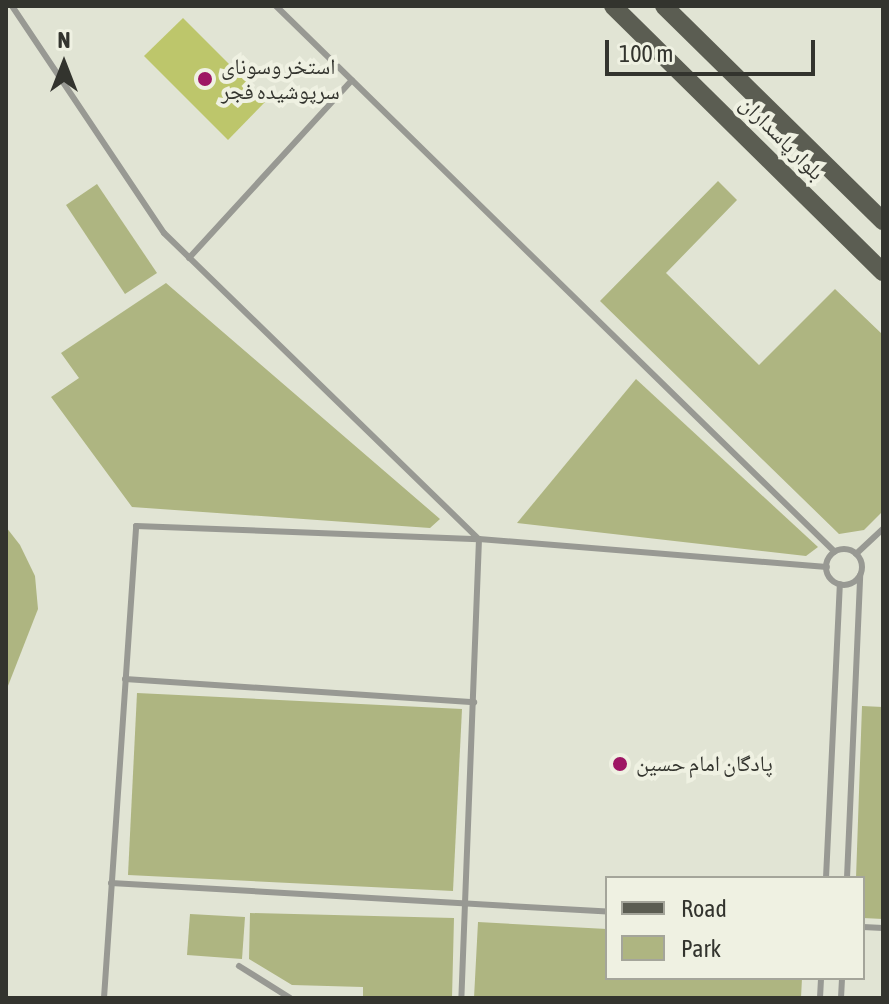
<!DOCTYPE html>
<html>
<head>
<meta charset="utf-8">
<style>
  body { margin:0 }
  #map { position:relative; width:889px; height:1004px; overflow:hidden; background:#e1e4d4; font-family:"Asap Condensed","Noto Naskh Arabic",sans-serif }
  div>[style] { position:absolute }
  .green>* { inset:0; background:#aeb581 }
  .water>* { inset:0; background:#bdc66b }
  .service>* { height:6px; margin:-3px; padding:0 3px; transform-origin:3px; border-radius:3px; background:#989993 }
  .service>.ring { margin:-3px; padding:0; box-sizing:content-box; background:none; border:6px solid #989993; border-radius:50% }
  .primary>* { height:18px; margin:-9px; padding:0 9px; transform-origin:9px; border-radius:9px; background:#5b5d52 }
  .dots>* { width:22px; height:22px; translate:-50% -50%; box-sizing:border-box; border:4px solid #eff1e2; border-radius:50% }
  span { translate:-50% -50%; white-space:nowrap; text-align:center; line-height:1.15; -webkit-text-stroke:8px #eff1e2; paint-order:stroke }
  .poi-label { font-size:22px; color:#33342e }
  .left { translate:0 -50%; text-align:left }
  .street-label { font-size:22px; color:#33342e }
  .frame { position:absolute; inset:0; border:8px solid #33342e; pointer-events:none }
  .legend { position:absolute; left:605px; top:876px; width:260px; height:104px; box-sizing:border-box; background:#eff1e2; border:2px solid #a4a59a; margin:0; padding:10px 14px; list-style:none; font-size:24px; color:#33342e }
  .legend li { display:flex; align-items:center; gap:16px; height:40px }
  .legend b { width:40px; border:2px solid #a4a59a }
  .north { position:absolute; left:24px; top:24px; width:80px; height:80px; -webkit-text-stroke:6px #eff1e2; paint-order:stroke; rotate:0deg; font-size:22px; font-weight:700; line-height:32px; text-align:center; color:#33342e }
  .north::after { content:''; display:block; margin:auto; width:28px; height:36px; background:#33342e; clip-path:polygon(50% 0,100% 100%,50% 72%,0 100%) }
  .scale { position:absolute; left:605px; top:40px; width:210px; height:36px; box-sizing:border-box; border:4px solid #33342e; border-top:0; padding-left:10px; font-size:24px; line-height:28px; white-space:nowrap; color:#33342e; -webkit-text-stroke:6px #eff1e2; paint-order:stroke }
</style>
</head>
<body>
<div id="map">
  <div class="green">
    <div style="clip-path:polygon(718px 181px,737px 200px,666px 273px,759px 365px,835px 289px,883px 335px,883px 511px,864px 530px,839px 534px,600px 301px)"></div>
    <div style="clip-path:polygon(97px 184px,157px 273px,125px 294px,66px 205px)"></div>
    <div style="clip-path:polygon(166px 283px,440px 519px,430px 528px,132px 507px,51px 397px,79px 378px,61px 353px)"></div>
    <div style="clip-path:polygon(636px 379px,818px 547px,806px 556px,517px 523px)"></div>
    <div style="clip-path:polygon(6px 527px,20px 545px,35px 576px,38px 609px,6px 691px)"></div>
    <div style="clip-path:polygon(137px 693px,462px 709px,453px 891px,128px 875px)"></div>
    <div style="clip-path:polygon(862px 706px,883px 707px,883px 919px,863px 918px,863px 878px,856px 878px)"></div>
    <div style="clip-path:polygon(250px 913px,454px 918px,452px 998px,363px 998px,363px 987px,292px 985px,249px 959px)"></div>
    <div style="clip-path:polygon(190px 914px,245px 917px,242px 959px,187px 955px)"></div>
    <div style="clip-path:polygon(478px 922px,607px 929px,607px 978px,802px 978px,801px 998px,474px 998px)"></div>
  </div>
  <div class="water">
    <div style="clip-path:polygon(183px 18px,266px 101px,228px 140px,144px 56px)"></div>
  </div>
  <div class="service">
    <div style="left:12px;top:6px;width:273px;rotate:56.2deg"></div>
    <div style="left:164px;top:233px;width:439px;rotate:44.2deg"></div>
    <div style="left:479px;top:539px;width:459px;rotate:92.2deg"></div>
    <div style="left:276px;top:6px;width:781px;rotate:44.33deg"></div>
    <div style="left:189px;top:258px;width:241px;rotate:-47.5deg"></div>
    <div class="ring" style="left:826px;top:549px;width:30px;height:30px"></div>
    <div style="left:856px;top:554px;width:37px;rotate:-43deg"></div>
    <div style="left:125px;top:679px;width:350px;rotate:3.8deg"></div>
    <div style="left:826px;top:878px;width:294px;rotate:-87.3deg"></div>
    <div style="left:847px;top:878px;width:303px;rotate:-87.5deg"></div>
    <div style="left:111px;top:883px;width:497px;rotate:3.3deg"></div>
    <div style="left:863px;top:927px;width:20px;rotate:3deg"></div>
    <div style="left:239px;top:966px;width:60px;rotate:32.1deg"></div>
    <div style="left:104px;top:998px;width:473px;rotate:-86.1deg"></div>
    <div style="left:136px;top:526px;width:343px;rotate:2.2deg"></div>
    <div style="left:479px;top:539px;width:349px;rotate:4.6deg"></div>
    <div style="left:820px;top:998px;width:20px;rotate:-87deg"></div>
    <div style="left:841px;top:998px;width:20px;rotate:-87deg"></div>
  </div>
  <div class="primary">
    <div style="left:613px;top:6px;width:379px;rotate:44.6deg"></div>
    <div style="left:664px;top:6px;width:307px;rotate:44.5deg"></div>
  </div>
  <div class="dots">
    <div style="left:205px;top:79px;background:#9e1664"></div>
    <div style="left:620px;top:764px;background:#9e1664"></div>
  </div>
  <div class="poi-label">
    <span class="left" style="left:221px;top:79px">استخر وسونای<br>سرپوشیده فجر</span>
    <span class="left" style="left:636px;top:764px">پادگان امام حسین</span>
  </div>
  <div class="street-label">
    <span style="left:782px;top:138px;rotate:45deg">بلوار پاسداران</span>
  </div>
  <div class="frame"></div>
  <ul class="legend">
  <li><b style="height:10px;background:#5b5d52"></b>Road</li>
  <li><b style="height:22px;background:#aeb581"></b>Park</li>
  </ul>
  <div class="north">N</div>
  <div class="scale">100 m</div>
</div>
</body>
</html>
